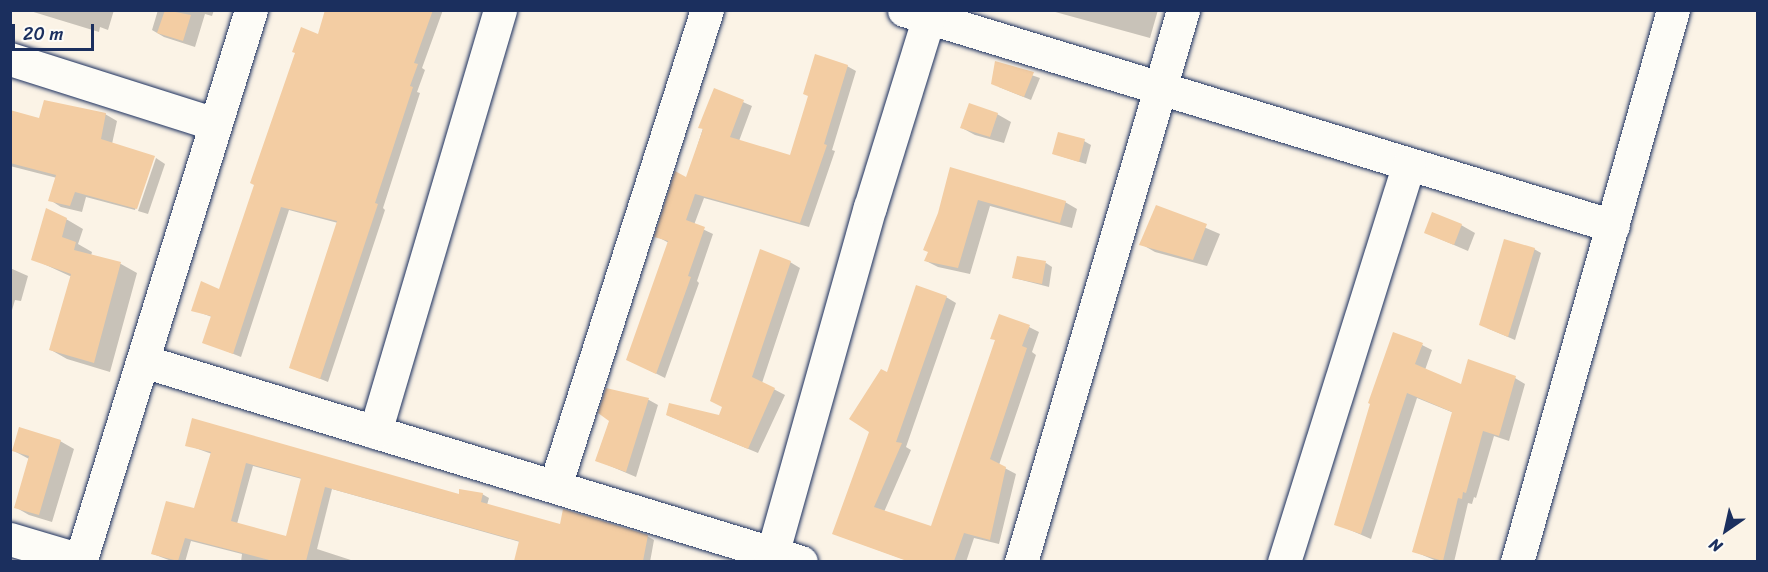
<!DOCTYPE html>
<html>
<head>
<meta charset="utf-8">
<style>
  body { margin:0 }
  #map { position:relative; width:1768px; height:572px; overflow:hidden; background:#fbf3e6; font-family:Sriracha,sans-serif }
  div>[style] { position:absolute }
  .shadow>* { inset:0; background:#0003 }
  .building>* { inset:0; background:#f3cda3 }
  .roads { filter:drop-shadow(0 0 2px #1b2f5e) drop-shadow(0 0 2px #1b2f5e) }
  .minor>* { height:33px; margin:-16.5px; padding:0 16.5px; transform-origin:16.5px; border-radius:16.5px; background:#fdfcf7 }
  span { translate:-50% -50%; white-space:nowrap; text-align:center; line-height:1.15; -webkit-text-stroke:6px #fdfcf7; paint-order:stroke }
  .frame { position:absolute; inset:0; border:12px solid #1b2f5e; pointer-events:none }
  .north { position:absolute; left:1696px; top:500px; width:60px; height:60px; -webkit-text-stroke:4px #fdfcf7; paint-order:stroke; rotate:214deg; font-size:16px; font-weight:700; line-height:24px; text-align:center; color:#1b2f5e }
  .north::after { content:''; display:block; margin:auto; width:21px; height:27px; background:#1b2f5e; clip-path:polygon(50% 0,100% 100%,50% 72%,0 100%) }
  .scale { position:absolute; left:12px; top:24px; width:82px; height:27px; box-sizing:border-box; border:3px solid #1b2f5e; border-top:0; padding-left:8px; font-size:18px; line-height:21px; white-space:nowrap; color:#1b2f5e; -webkit-text-stroke:4px #fdfcf7; paint-order:stroke }
</style>
</head>
<body>
<div id="map">
  <div class="shadow">
    <div style="clip-path:polygon(27px 10px,114px 10px,108px 30px,100px 27px,99px 32px)"></div>
    <div style="clip-path:polygon(158px 10px,214px 10px,212px 16px,205px 14px,195px 47px,164px 37px,152px 30px)"></div>
    <div style="clip-path:polygon(373px 10px,443px 10px,422px 68px,425px 70px,417px 92px,420px 93px,383px 208px,385px 210px,328px 382px,291px 367px,338px 223px,289px 210px,241px 357px,204px 342px,212px 317px,193px 310px,220px 291px,319px 36px)"></div>
    <div style="clip-path:polygon(1048px 10px,1158px 10px,1150px 38px)"></div>
    <div style="clip-path:polygon(996px 63px,1040px 78px,1031px 100px,999px 87px)"></div>
    <div style="clip-path:polygon(847px 66px,856px 71px,832px 150px,835px 151px,809px 227px,704px 198px,694px 225px,713px 234px,697px 281px,699px 283px,665px 378px,637px 364px,669px 243px,656px 236px,687px 179px,715px 90px,752px 106px,739px 141px,791px 157px)"></div>
    <div style="clip-path:polygon(10px 112px,40px 120px,105px 114px,117px 121px,112px 144px,153px 157px,135px 210px,86px 197px,82px 212px,61px 207px,50px 200px,57px 178px,10px 166px)"></div>
    <div style="clip-path:polygon(997px 114px,1011px 122px,1004px 143px,975px 135px,962px 128px)"></div>
    <div style="clip-path:polygon(1084px 141px,1091px 145px,1086px 164px,1054px 154px)"></div>
    <div style="clip-path:polygon(156px 158px,165px 164px,148px 214px,138px 211px)"></div>
    <div style="clip-path:polygon(951px 169px,1065px 202px,1077px 209px,1072px 228px,990px 206px,970px 274px,938px 267px,926px 261px)"></div>
    <div style="clip-path:polygon(1157px 207px,1220px 234px,1207px 266px,1155px 252px,1141px 244px)"></div>
    <div style="clip-path:polygon(66px 219px,83px 229px,78px 244px,92px 252px,91px 256px,121px 264px,137px 273px,110px 372px,67px 359px,51px 350px,72px 277px,33px 259px)"></div>
    <div style="clip-path:polygon(1461px 225px,1475px 233px,1468px 251px,1426px 233px)"></div>
    <div style="clip-path:polygon(1534px 249px,1541px 253px,1515px 340px,1487px 328px)"></div>
    <div style="clip-path:polygon(790px 262px,800px 268px,762px 383px,785px 395px,758px 453px,667px 415px,720px 417px)"></div>
    <div style="clip-path:polygon(1046px 263px,1052px 267px,1049px 287px,1014px 278px)"></div>
    <div style="clip-path:polygon(10px 268px,28px 276px,21px 301px,15px 300px,10px 317px)"></div>
    <div style="clip-path:polygon(946px 297px,956px 303px,906px 447px,911px 450px,884px 512px,932px 528px,1029px 327px,1039px 332px,1032px 352px,1036px 355px,999px 465px,1016px 474px,999px 544px,974px 538px,966px 562px,911px 562px,834px 534px,871px 431px,888px 375px)"></div>
    <div style="clip-path:polygon(1422px 345px,1432px 350px,1425px 370px,1462px 386px,1515px 378px,1525px 384px,1509px 441px,1494px 436px,1476px 498px,1474px 497px,1472px 504px,1468px 503px,1454px 562px,1439px 562px,1413px 551px,1454px 413px,1417px 398px,1371px 539px,1336px 524px)"></div>
    <div style="clip-path:polygon(607px 390px,649px 400px,658px 405px,636px 477px,596px 460px,610px 420px)"></div>
    <div style="clip-path:polygon(60px 441px,74px 449px,52px 522px,29px 515px,15px 507px,29px 459px,14px 451px)"></div>
    <div style="clip-path:polygon(evenodd,187px 445px,460px 496px,482px 494px,489px 498px,487px 505px,561px 526px,647px 536px,654px 540px,650px 562px,515px 562px,520px 542px,332px 489px,317px 549px,357px 562px,241px 562px,242px 554px,191px 541px,185px 562px,174px 562px,153px 554px,195px 510px,212px 454px,187px 445px,253px 466px,302px 479px,287px 538px,237px 524px,253px 466px)"></div>
  </div>
  <div class="building">
    <div style="clip-path:polygon(165px 10px,191px 15px,183px 41px,157px 33px)"></div>
    <div style="clip-path:polygon(325px 10px,433px 10px,414px 63px,418px 64px,410px 86px,413px 87px,375px 203px,378px 204px,320px 379px,289px 368px,337px 221px,281px 207px,233px 354px,202px 343px,211px 316px,191px 311px,201px 281px,219px 289px,254px 185px,250px 183px,295px 53px,292px 52px,301px 27px,318px 34px)"></div>
    <div style="clip-path:polygon(815px 54px,848px 65px,824px 144px,827px 145px,800px 223px,695px 194px,686px 220px,705px 227px,688px 276px,691px 277px,656px 374px,626px 360px,668px 241px,654px 237px,675px 171px,686px 177px,703px 129px,698px 128px,714px 88px,744px 100px,730px 137px,790px 155px,808px 96px,803px 94px)"></div>
    <div style="clip-path:polygon(995px 61px,1034px 72px,1024px 97px,991px 84px)"></div>
    <div style="clip-path:polygon(44px 100px,106px 113px,101px 139px,155px 156px,137px 209px,75px 192px,70px 206px,48px 201px,56px 175px,10px 163px,10px 110px,39px 118px)"></div>
    <div style="clip-path:polygon(969px 103px,998px 113px,990px 137px,960px 128px)"></div>
    <div style="clip-path:polygon(1058px 132px,1085px 139px,1079px 162px,1052px 154px)"></div>
    <div style="clip-path:polygon(950px 167px,1066px 201px,1060px 223px,978px 200px,958px 268px,924px 261px,928px 252px,923px 250px,938px 213px)"></div>
    <div style="clip-path:polygon(1156px 205px,1207px 224px,1193px 260px,1139px 245px)"></div>
    <div style="clip-path:polygon(46px 208px,67px 218px,62px 237px,76px 242px,74px 250px,121px 262px,94px 363px,49px 350px,71px 274px,31px 260px)"></div>
    <div style="clip-path:polygon(1432px 212px,1462px 224px,1454px 245px,1424px 233px)"></div>
    <div style="clip-path:polygon(1504px 239px,1535px 248px,1508px 337px,1479px 325px)"></div>
    <div style="clip-path:polygon(760px 249px,791px 261px,752px 377px,775px 388px,748px 449px,666px 415px,669px 403px,719px 415px,722px 407px,710px 401px)"></div>
    <div style="clip-path:polygon(1017px 256px,1046px 261px,1042px 284px,1012px 278px)"></div>
    <div style="clip-path:polygon(916px 285px,947px 296px,896px 442px,902px 443px,874px 507px,931px 526px,995px 340px,990px 339px,999px 314px,1030px 325px,1022px 346px,1027px 348px,990px 459px,1006px 467px,990px 540px,964px 533px,954px 561px,907px 561px,832px 534px,869px 432px,849px 419px,881px 369px,887px 372px)"></div>
    <div style="clip-path:polygon(1393px 332px,1423px 343px,1415px 364px,1461px 384px,1468px 359px,1516px 376px,1499px 436px,1483px 431px,1466px 493px,1463px 492px,1462px 499px,1458px 498px,1443px 561px,1412px 552px,1452px 412px,1407px 393px,1361px 534px,1334px 525px,1370px 404px,1368px 403px)"></div>
    <div style="clip-path:polygon(606px 388px,649px 398px,626px 472px,595px 461px,609px 421px,598px 413px)"></div>
    <div style="clip-path:polygon(evenodd,192px 418px,459px 494px,459px 489px,483px 493px,481px 502px,560px 524px,563px 509px,648px 535px,643px 561px,514px 561px,519px 541px,325px 487px,306px 561px,273px 561px,185px 538px,178px 561px,151px 554px,166px 501px,194px 508px,211px 452px,185px 446px,192px 418px,246px 463px,301px 478px,286px 536px,231px 521px,246px 463px)"></div>
    <div style="clip-path:polygon(19px 427px,61px 440px,39px 515px,14px 508px,29px 456px,12px 451px)"></div>
  </div>
  <div class="roads">
    <div class="minor">
      <div style="left:904px;top:10px;width:741px;rotate:16.94deg"></div>
      <div style="left:10px;top:59px;width:215px;rotate:17.6deg"></div>
      <div style="left:143px;top:361px;width:688px;rotate:16.99deg"></div>
      <div style="left:375px;top:432px;width:440px;rotate:-73.5deg"></div>
      <div style="left:555px;top:486px;width:500px;rotate:-72.3deg"></div>
      <div style="left:10px;top:539px;width:74px;rotate:16.5deg"></div>
      <div style="left:80px;top:562px;width:578px;rotate:-72.79deg"></div>
      <div style="left:770px;top:562px;width:369px;rotate:-74.3deg"></div>
      <div style="left:870px;top:207px;width:206px;rotate:-72.8deg"></div>
      <div style="left:1021px;top:562px;width:575px;rotate:-73.64deg"></div>
      <div style="left:1284px;top:562px;width:417px;rotate:-72.6deg"></div>
      <div style="left:1517px;top:562px;width:574px;rotate:-74.22deg"></div>
    </div>
  </div>
  <div class="frame"></div>
  <div class="north">N</div>
  <div class="scale">20 m</div>
</div>
</body>
</html>
